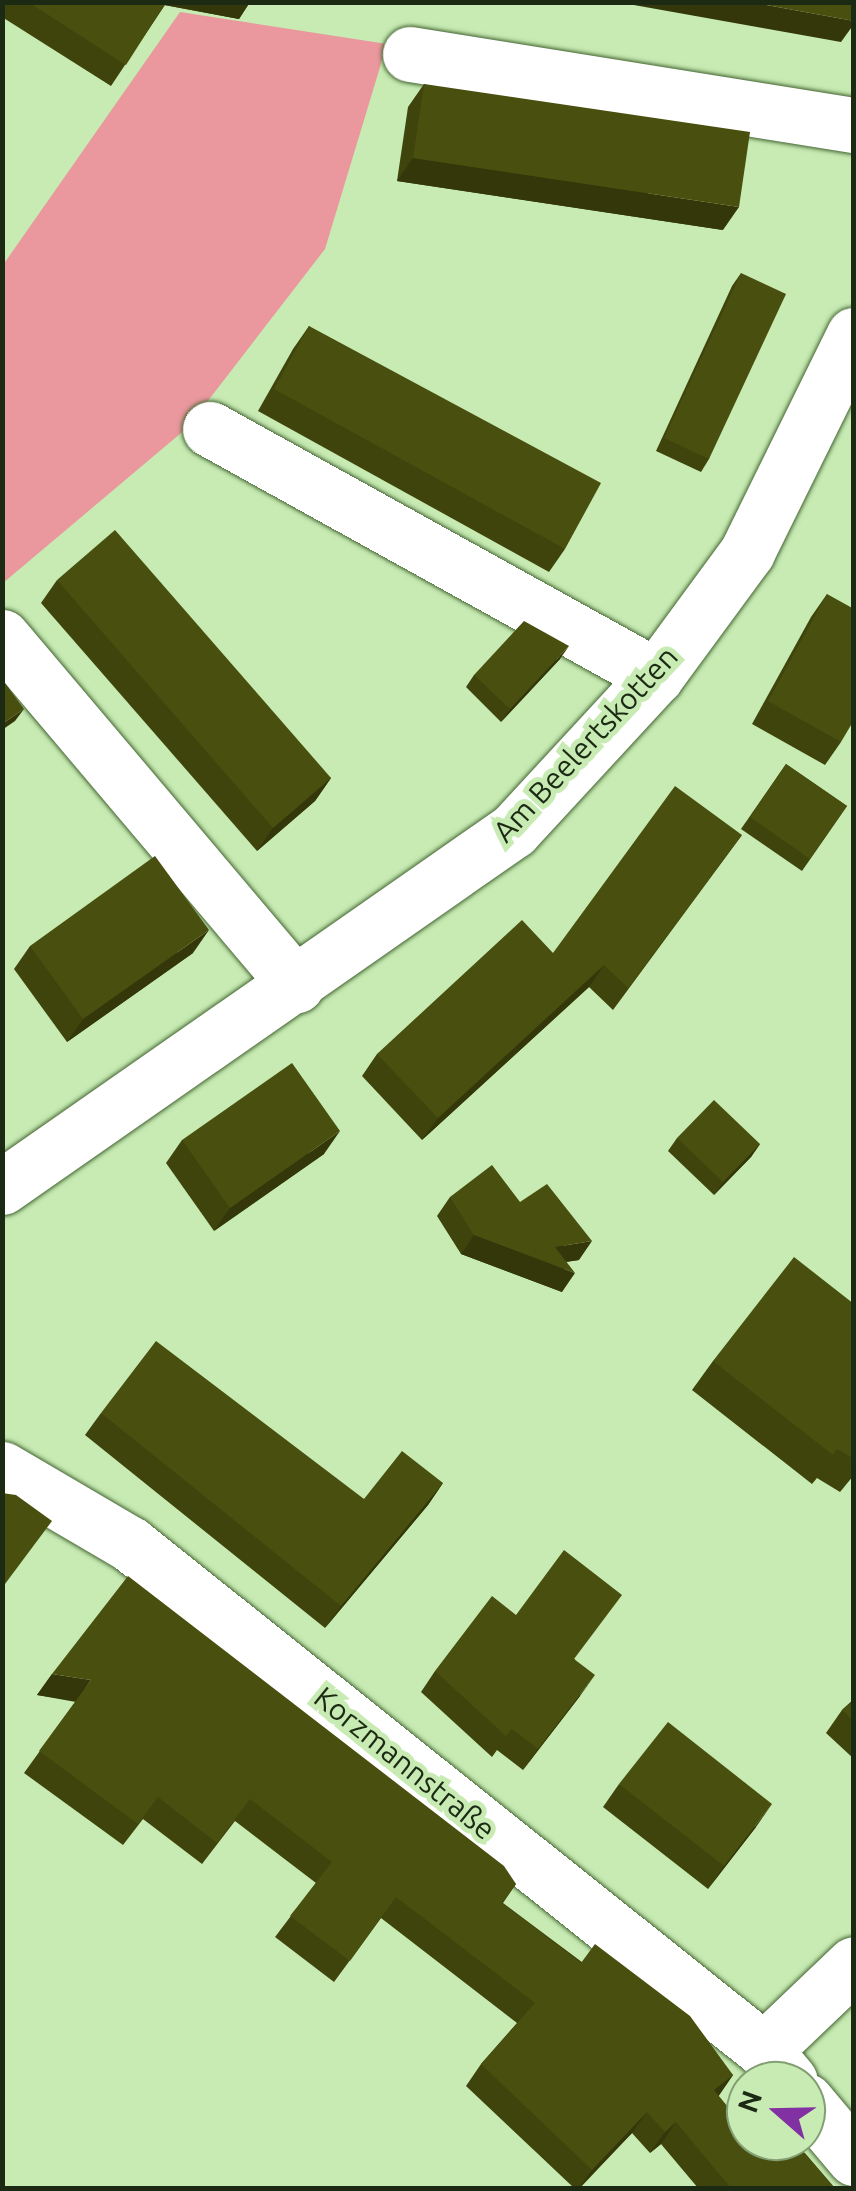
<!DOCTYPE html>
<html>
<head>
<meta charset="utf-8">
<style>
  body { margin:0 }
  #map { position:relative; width:856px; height:2191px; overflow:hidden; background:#c7ebb3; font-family:Ubuntu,sans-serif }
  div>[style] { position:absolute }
  .green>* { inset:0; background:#ea979d }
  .roads { filter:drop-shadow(0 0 2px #446432) drop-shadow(0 0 2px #446432) }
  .minor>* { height:55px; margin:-27.5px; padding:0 27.5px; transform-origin:27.5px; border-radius:27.5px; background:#fff }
  .wall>* { inset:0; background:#3f440c }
  .shaded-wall>* { inset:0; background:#33370a }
  .building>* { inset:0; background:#494f0e }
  span { translate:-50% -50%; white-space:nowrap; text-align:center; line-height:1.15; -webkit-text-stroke:10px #c7ebb3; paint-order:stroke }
  .street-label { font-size:30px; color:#1c2a14 }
  .frame { position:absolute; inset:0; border:5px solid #1c2a14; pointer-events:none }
  .north { position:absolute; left:726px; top:2061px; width:100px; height:100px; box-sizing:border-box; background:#c7ebb3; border:2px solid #839e73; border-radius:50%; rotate:290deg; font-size:28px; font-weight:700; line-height:40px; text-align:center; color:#1c2a14 }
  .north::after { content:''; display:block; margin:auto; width:35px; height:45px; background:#8131a1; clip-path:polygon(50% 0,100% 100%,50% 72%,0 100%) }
</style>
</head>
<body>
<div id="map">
  <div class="green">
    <div style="clip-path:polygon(180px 12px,387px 44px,325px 249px,187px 428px,3px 583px,3px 265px)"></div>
  </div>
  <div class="roads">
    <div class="minor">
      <div style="left:410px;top:54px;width:450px;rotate:9.1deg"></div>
      <div style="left:210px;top:429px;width:510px;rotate:28.98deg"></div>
      <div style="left:2px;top:637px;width:456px;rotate:49.8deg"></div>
      <div style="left:2px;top:1187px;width:624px;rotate:-34.89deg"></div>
      <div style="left:514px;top:830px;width:209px;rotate:-47.3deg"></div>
      <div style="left:656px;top:676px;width:154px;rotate:-53.7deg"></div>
      <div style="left:747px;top:552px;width:242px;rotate:-63.8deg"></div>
      <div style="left:2px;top:1469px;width:148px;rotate:30.4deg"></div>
      <div style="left:130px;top:1544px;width:811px;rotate:38.59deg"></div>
      <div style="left:764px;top:2050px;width:40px;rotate:50deg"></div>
      <div style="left:764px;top:2050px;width:124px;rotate:-43.7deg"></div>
      <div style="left:806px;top:2101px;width:75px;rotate:49.9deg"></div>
    </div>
  </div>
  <div class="wall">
    <div style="clip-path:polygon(2px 2px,250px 2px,239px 19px,165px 5px,111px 86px,2px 17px)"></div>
    <div style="clip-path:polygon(424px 84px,723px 230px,397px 181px,408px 107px)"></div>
    <div style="clip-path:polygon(741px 273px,709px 459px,701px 472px,656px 451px,732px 286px)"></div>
    <div style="clip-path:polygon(309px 326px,565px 549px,549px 572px,258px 411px,293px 349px)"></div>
    <div style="clip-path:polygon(57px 580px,331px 778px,315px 801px,257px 851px,41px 603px)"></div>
    <div style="clip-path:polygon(827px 594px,841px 742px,825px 765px,752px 724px,811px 617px)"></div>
    <div style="clip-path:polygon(560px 659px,501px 722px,466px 687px,474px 675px)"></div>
    <div style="clip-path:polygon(786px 764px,847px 806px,802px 871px,741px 829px)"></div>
    <div style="clip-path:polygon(742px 835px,613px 1010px,589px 987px,422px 1140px,362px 1076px,377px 1054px,553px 953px)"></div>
    <div style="clip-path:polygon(30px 946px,193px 953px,67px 1042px,14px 969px)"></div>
    <div style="clip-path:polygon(677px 1138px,760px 1144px,751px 1157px,714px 1195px,668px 1151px)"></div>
    <div style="clip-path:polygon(182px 1140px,324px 1154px,214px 1231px,166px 1163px)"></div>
    <div style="clip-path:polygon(450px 1197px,520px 1202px,579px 1260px,566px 1262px,562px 1292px,461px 1254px,437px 1216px)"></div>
    <div style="clip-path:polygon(854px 1304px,854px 1475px,840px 1492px,817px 1478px,812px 1484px,692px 1390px,713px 1361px)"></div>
    <div style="clip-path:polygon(101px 1413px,364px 1499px,443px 1483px,428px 1505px,325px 1628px,85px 1435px)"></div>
    <div style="clip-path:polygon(575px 1659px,580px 1696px,523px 1770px,497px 1750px,492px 1757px,421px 1692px,435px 1671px)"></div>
    <div style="clip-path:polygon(52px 1674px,516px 1884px,503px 1903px,733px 2075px,718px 2096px,770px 2158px,835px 2188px,698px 2188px,661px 2144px,650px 2153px,632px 2133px,580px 2188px,574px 2188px,466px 2086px,481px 2064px,517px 2023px,381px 1918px,334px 1982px,275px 1937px,316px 1883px,235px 1821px,202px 1864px,143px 1819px,123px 1845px,24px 1773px,76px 1701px,37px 1695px)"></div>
    <div style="clip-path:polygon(854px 1699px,854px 1759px,826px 1733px,842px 1710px)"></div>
    <div style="clip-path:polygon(619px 1784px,756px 1827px,708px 1889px,603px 1807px)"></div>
  </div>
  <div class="shaded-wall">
    <div style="clip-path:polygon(165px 2px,250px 2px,239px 19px,164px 5px)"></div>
    <div style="clip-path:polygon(617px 2px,750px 2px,854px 21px,854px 24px,841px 42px)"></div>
    <div style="clip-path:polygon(413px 158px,739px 207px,723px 230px,397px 181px)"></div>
    <div style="clip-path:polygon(569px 646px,560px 659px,501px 722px,510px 709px)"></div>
    <div style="clip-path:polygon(24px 709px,15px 721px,2px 730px,2px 724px)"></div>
    <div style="clip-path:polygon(331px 778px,315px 801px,257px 851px,273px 828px)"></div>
    <div style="clip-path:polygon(209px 930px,193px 953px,67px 1042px,83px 1019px)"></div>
    <div style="clip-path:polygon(604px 965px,589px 987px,422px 1140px,438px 1118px)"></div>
    <div style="clip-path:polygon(340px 1131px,324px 1154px,214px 1231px,230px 1208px)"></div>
    <div style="clip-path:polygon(760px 1144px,751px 1157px,714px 1195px,723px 1182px)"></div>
    <div style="clip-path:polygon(474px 1235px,555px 1247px,592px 1241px,579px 1260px,551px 1264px,575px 1273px,562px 1292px,461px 1254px)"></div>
    <div style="clip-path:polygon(443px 1483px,428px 1505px,325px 1628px,341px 1606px)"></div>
    <div style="clip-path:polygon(52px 1674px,91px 1680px,76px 1702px,37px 1695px)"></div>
    <div style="clip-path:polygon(595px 1675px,580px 1696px,523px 1770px,538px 1749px)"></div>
    <div style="clip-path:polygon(772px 1804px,756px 1827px,708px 1889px,724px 1866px)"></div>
    <div style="clip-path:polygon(733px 2075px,718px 2097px,714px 2090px)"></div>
    <div style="clip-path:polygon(647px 2112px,632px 2133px,579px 2188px,592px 2170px)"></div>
    <div style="clip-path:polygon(676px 2122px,661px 2144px,650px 2153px,665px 2132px)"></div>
  </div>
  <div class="building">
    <div style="clip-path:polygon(28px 2px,166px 2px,126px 65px)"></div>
    <div style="clip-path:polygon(750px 2px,854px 2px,854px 21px)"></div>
    <div style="clip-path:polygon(424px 84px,750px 132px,739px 207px,413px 158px)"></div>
    <div style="clip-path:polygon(741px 273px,786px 294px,709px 459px,664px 438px)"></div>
    <div style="clip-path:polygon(309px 326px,601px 483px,565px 549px,274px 389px)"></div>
    <div style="clip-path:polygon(115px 530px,331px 778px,273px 828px,57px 580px)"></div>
    <div style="clip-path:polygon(827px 594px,854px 609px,854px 720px,841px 742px,768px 701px)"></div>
    <div style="clip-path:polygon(524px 621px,569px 646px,510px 709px,474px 675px)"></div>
    <div style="clip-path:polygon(2px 679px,24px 709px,2px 724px)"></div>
    <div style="clip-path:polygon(786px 764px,847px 806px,810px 859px,750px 817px)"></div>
    <div style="clip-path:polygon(675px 786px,742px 835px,628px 988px,604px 965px,438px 1118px,377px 1054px,522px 920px,553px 953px)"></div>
    <div style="clip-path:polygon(155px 856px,209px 930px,83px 1019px,30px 946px)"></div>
    <div style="clip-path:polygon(292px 1063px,340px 1131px,230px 1208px,182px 1140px)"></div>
    <div style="clip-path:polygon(714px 1100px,760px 1144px,723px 1182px,677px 1138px)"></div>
    <div style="clip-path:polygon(492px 1165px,520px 1202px,547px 1184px,592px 1241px,555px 1247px,575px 1273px,474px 1235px,450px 1197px)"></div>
    <div style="clip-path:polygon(794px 1257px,854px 1304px,854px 1459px,837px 1449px,833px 1455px,713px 1361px)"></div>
    <div style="clip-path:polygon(156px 1341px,364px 1499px,402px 1451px,443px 1483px,341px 1606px,101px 1413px)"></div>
    <div style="clip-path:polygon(2px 1493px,16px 1495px,52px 1521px,2px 1588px)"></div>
    <div style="clip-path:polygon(564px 1550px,622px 1595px,574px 1659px,595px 1675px,538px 1749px,512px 1729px,506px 1736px,435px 1671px,492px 1596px,516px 1615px)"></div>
    <div style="clip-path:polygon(128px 1576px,504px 1866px,516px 1884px,502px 1903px,581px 1963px,595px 1944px,690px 2016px,733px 2075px,714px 2090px,746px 2129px,746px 2141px,756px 2141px,770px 2158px,790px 2142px,805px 2153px,835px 2188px,731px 2188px,676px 2122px,665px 2132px,647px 2112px,592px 2170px,481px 2064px,535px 2003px,396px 1897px,350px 1961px,290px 1916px,332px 1862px,250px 1799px,217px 1843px,158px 1797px,138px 1824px,39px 1751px,91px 1680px,52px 1674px)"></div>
    <div style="clip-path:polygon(854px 1699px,854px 1721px,842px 1710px)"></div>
    <div style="clip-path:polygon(668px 1722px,772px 1804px,724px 1866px,619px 1784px)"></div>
  </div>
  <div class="street-label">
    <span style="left:585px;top:744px;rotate:-47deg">Am Beelertskotten</span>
    <span style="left:405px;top:1763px;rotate:39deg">Korzmannstraße</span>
  </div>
  <div class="frame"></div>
  <div class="north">N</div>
</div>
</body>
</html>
